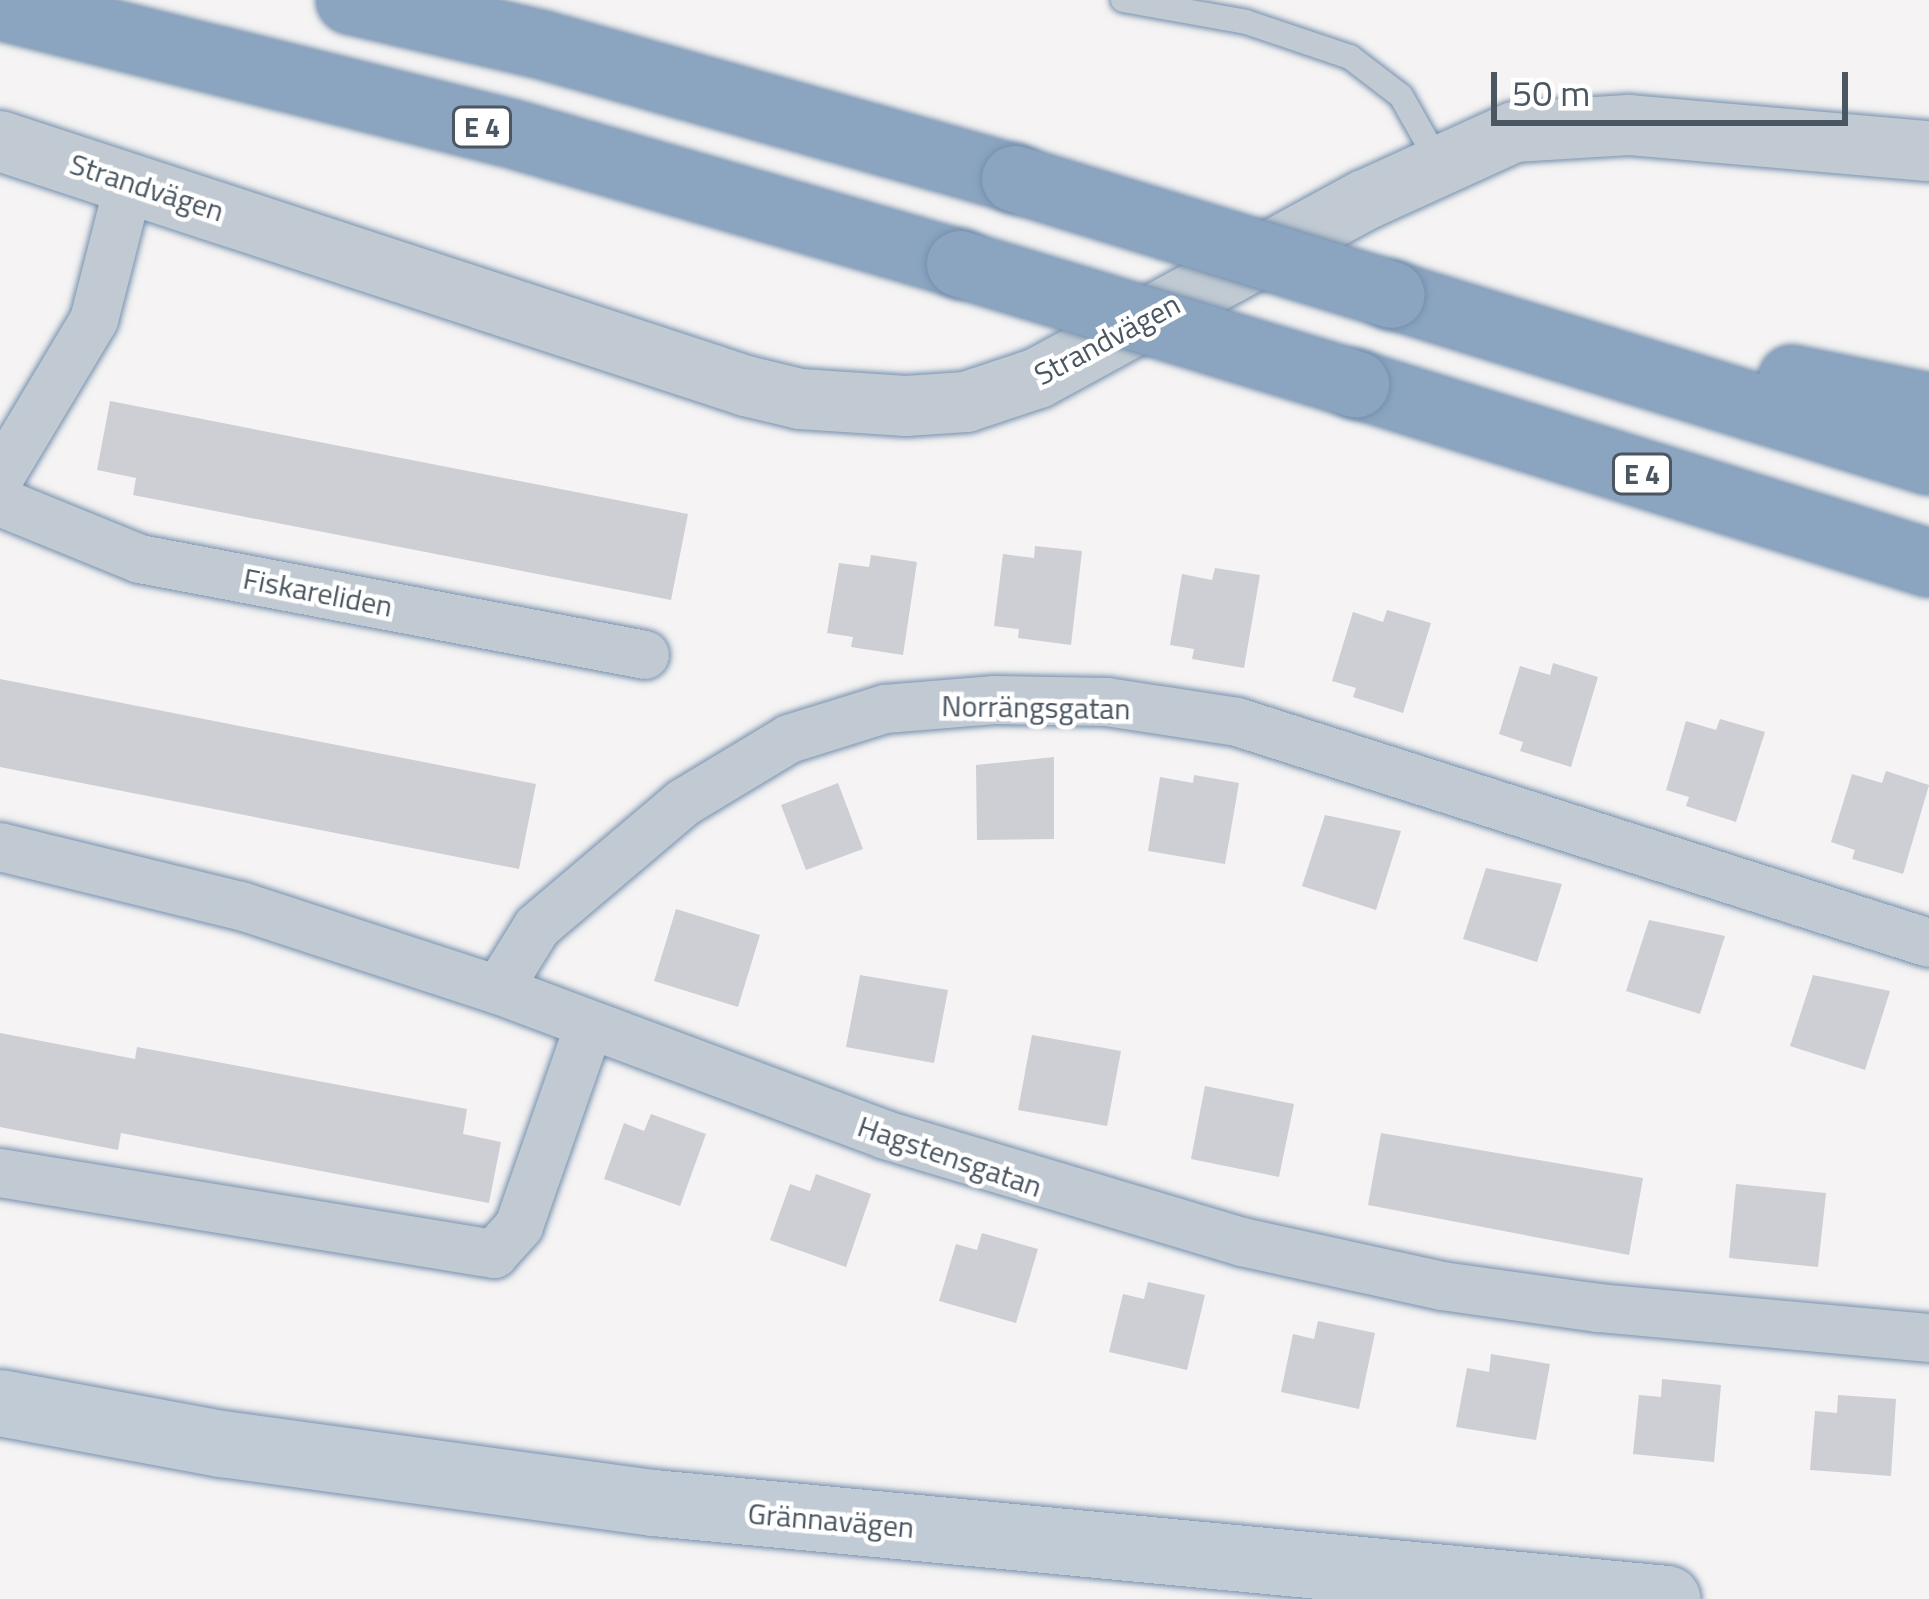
<!DOCTYPE html>
<html>
<head>
<meta charset="utf-8">
<style>
  body { margin:0 }
  #map { position:relative; width:1929px; height:1599px; overflow:hidden; background:#f5f3f3; font-family:"Titillium Web",sans-serif }
  div>[style] { position:absolute }
  .building>* { inset:0; background:#cdcfd5 }
  .roads { filter:drop-shadow(0 0 3px #7690ad) drop-shadow(0 0 3px #7690ad) }
  .service>* { height:24px; margin:-12px; padding:0 12px; transform-origin:12px; border-radius:12px; background:#c1cad2 }
  .minor>* { height:48px; margin:-24px; padding:0 24px; transform-origin:24px; border-radius:24px; background:#c1cad2 }
  .tertiary>* { height:60px; margin:-30px; padding:0 30px; transform-origin:30px; border-radius:30px; background:#c1cad2 }
  .secondary>* { height:66px; margin:-33px; padding:0 33px; transform-origin:33px; border-radius:33px; background:#c1cbd6 }
  .motorway>* { height:66px; margin:-33px; padding:0 33px; transform-origin:33px; border-radius:33px; background:#8ba5c1 }
  .bridges { filter:drop-shadow(0 0 3px #7690ad) drop-shadow(0 0 3px #7690ad) }
  .motorway-bridge>* { height:66px; margin:-33px; padding:0 33px; transform-origin:33px; border-radius:33px; background:#8ba5c1 }
  span { translate:-50% -50%; white-space:nowrap; text-align:center; line-height:1.15; -webkit-text-stroke:9px #fff; paint-order:stroke }
  .shield-label span { padding:3px 9px; background:#fff; border:3px solid; border-radius:9px; -webkit-text-stroke-width:0 }
  .shield-label { font-size:27px; color:#4a5661; font-weight:700 }
  .street-label { font-size:30px; color:#4a5661 }
  .scale { position:absolute; left:1491px; top:72px; width:357px; height:54px; box-sizing:border-box; border:6px solid #4a5661; border-top:0; padding-left:15px; font-size:36px; line-height:42px; white-space:nowrap; color:#4a5661; -webkit-text-stroke:9px #fff; paint-order:stroke }
</style>
</head>
<body>
<div id="map">
  <div class="building">
    <div style="clip-path:polygon(110px 401px,688px 514px,671px 600px,133px 495px,136px 478px,97px 470px)"></div>
    <div style="clip-path:polygon(1035px 546px,1082px 551px,1071px 645px,1018px 638px,1019px 629px,994px 626px,1003px 554px,1034px 558px)"></div>
    <div style="clip-path:polygon(871px 555px,917px 562px,903px 655px,851px 647px,853px 637px,827px 633px,839px 563px,869px 567px)"></div>
    <div style="clip-path:polygon(1215px 568px,1260px 575px,1244px 668px,1192px 659px,1194px 649px,1170px 645px,1182px 574px,1212px 580px)"></div>
    <div style="clip-path:polygon(1387px 610px,1431px 623px,1403px 713px,1353px 697px,1356px 688px,1332px 681px,1353px 612px,1383px 622px)"></div>
    <div style="clip-path:polygon(1553px 663px,1598px 677px,1571px 767px,1520px 751px,1523px 742px,1499px 734px,1520px 666px,1550px 675px)"></div>
    <div style="clip-path:polygon(0 679px,536px 784px,519px 869px,0 767px)"></div>
    <div style="clip-path:polygon(1720px 719px,1765px 732px,1736px 822px,1686px 806px,1689px 797px,1666px 790px,1686px 721px,1716px 730px)"></div>
    <div style="clip-path:polygon(1054px 757px,1054px 839px,977px 840px,976px 765px)"></div>
    <div style="clip-path:polygon(1886px 771px,1929px 785px,1903px 874px,1852px 859px,1855px 850px,1831px 842px,1852px 774px,1882px 783px)"></div>
    <div style="clip-path:polygon(1194px 775px,1239px 783px,1225px 864px,1148px 851px,1160px 777px,1193px 783px)"></div>
    <div style="clip-path:polygon(838px 783px,863px 849px,806px 870px,781px 805px)"></div>
    <div style="clip-path:polygon(1325px 815px,1401px 831px,1376px 910px,1302px 886px)"></div>
    <div style="clip-path:polygon(1486px 868px,1562px 884px,1537px 962px,1463px 939px)"></div>
    <div style="clip-path:polygon(676px 909px,760px 935px,738px 1007px,654px 981px)"></div>
    <div style="clip-path:polygon(1649px 920px,1725px 936px,1700px 1014px,1626px 991px)"></div>
    <div style="clip-path:polygon(860px 975px,948px 990px,934px 1063px,846px 1047px)"></div>
    <div style="clip-path:polygon(1813px 975px,1890px 991px,1865px 1070px,1790px 1046px)"></div>
    <div style="clip-path:polygon(0 1033px,135px 1059px,137px 1047px,467px 1109px,463px 1134px,501px 1142px,489px 1203px,121px 1133px,118px 1150px,0 1127px)"></div>
    <div style="clip-path:polygon(1032px 1035px,1121px 1051px,1107px 1126px,1018px 1110px)"></div>
    <div style="clip-path:polygon(1205px 1086px,1294px 1104px,1279px 1177px,1191px 1159px)"></div>
    <div style="clip-path:polygon(651px 1114px,706px 1134px,680px 1206px,604px 1179px,624px 1123px,644px 1131px)"></div>
    <div style="clip-path:polygon(1381px 1133px,1643px 1178px,1629px 1255px,1368px 1205px)"></div>
    <div style="clip-path:polygon(816px 1174px,871px 1194px,846px 1267px,770px 1240px,790px 1184px,810px 1191px)"></div>
    <div style="clip-path:polygon(1736px 1184px,1826px 1193px,1818px 1267px,1729px 1258px)"></div>
    <div style="clip-path:polygon(982px 1233px,1038px 1249px,1016px 1323px,939px 1301px,956px 1244px,977px 1250px)"></div>
    <div style="clip-path:polygon(1148px 1282px,1205px 1295px,1187px 1370px,1109px 1352px,1123px 1294px,1144px 1299px)"></div>
    <div style="clip-path:polygon(1318px 1321px,1375px 1333px,1359px 1409px,1281px 1392px,1293px 1334px,1314px 1339px)"></div>
    <div style="clip-path:polygon(1491px 1354px,1550px 1364px,1536px 1440px,1456px 1427px,1467px 1368px,1489px 1372px)"></div>
    <div style="clip-path:polygon(1662px 1379px,1721px 1385px,1714px 1462px,1633px 1454px,1639px 1395px,1661px 1397px)"></div>
    <div style="clip-path:polygon(1838px 1395px,1896px 1399px,1891px 1476px,1810px 1470px,1815px 1411px,1837px 1413px)"></div>
  </div>
  <div class="roads">
    <div class="service">
      <div style="left:1123px;top:0;width:125px;rotate:10.1deg"></div>
      <div style="left:1246px;top:22px;width:110px;rotate:18.6deg"></div>
      <div style="left:1350px;top:57px;width:64px;rotate:37.4deg"></div>
      <div style="left:1401px;top:96px;width:79px;rotate:60.5deg"></div>
    </div>
    <div class="minor">
      <div style="left:0;top:477px;width:183px;rotate:-59.1deg"></div>
      <div style="left:94px;top:320px;width:145px;rotate:-75.6deg"></div>
      <div style="left:0;top:502px;width:151px;rotate:22.2deg"></div>
      <div style="left:140px;top:559px;width:514px;rotate:10.76deg"></div>
      <div style="left:0;top:847px;width:248px;rotate:13.8deg"></div>
      <div style="left:241px;top:906px;width:270px;rotate:18.1deg"></div>
      <div style="left:498px;top:990px;width:413px;rotate:20.5deg"></div>
      <div style="left:885px;top:1135px;width:373px;rotate:16.7deg"></div>
      <div style="left:1242px;top:1242px;width:205px;rotate:12.4deg"></div>
      <div style="left:1442px;top:1286px;width:159px;rotate:8deg"></div>
      <div style="left:1599px;top:1308px;width:331px;rotate:5.2deg"></div>
      <div style="left:498px;top:990px;width:74px;rotate:-58.2deg"></div>
      <div style="left:537px;top:927px;width:192px;rotate:-40.3deg"></div>
      <div style="left:683px;top:803px;width:124px;rotate:-31.1deg"></div>
      <div style="left:789px;top:739px;width:101px;rotate:-17.4deg"></div>
      <div style="left:885px;top:709px;width:110px;rotate:-4.7deg"></div>
      <div style="left:995px;top:700px;width:112px;rotate:1deg"></div>
      <div style="left:1107px;top:702px;width:132px;rotate:8.7deg"></div>
      <div style="left:1237px;top:722px;width:726px;rotate:17.71deg"></div>
      <div style="left:0;top:1173px;width:501px;rotate:9.31deg"></div>
      <div style="left:494px;top:1254px;width:38px;rotate:-48deg"></div>
      <div style="left:519px;top:1226px;width:212px;rotate:-70.7deg"></div>
    </div>
    <div class="tertiary">
      <div style="left:0;top:141px;width:785px;rotate:18.18deg"></div>
      <div style="left:746px;top:386px;width:56px;rotate:13.5deg"></div>
      <div style="left:800px;top:399px;width:106px;rotate:3.8deg"></div>
      <div style="left:906px;top:406px;width:60px;rotate:-3.8deg"></div>
      <div style="left:966px;top:402px;width:76px;rotate:-18.4deg"></div>
      <div style="left:1038px;top:378px;width:372px;rotate:-28.6deg"></div>
      <div style="left:1365px;top:200px;width:164px;rotate:-24.5deg"></div>
      <div style="left:1514px;top:132px;width:115px;rotate:-3.5deg"></div>
      <div style="left:1629px;top:125px;width:301px;rotate:5deg"></div>
    </div>
    <div class="secondary">
      <div style="left:0;top:1403px;width:226px;rotate:10.5deg"></div>
      <div style="left:222px;top:1444px;width:436px;rotate:7.8deg"></div>
      <div style="left:654px;top:1503px;width:1018px;rotate:5.41deg"></div>
    </div>
    <div class="motorway">
      <div style="left:350px;top:0;width:198px;rotate:13.1deg"></div>
      <div style="left:543px;top:45px;width:491px;rotate:15.8deg"></div>
      <div style="left:0;top:6px;width:529px;rotate:14.01deg"></div>
      <div style="left:513px;top:134px;width:466px;rotate:16.2deg"></div>
      <div style="left:1392px;top:295px;width:562px;rotate:17.18deg"></div>
      <div style="left:1792px;top:379px;width:140px;rotate:11.6deg"></div>
      <div style="left:1356px;top:384px;width:600px;rotate:17.35deg"></div>
    </div>
  </div>
  <div class="bridges">
    <div class="motorway-bridge">
      <div style="left:1015px;top:179px;width:394px;rotate:17.1deg"></div>
      <div style="left:960px;top:264px;width:414px;rotate:16.9deg"></div>
    </div>
  </div>
  <div class="shield-label">
    <span style="left:482px;top:127px">E 4</span>
    <span style="left:1642px;top:474px">E 4</span>
  </div>
  <div class="street-label">
    <span style="left:147px;top:187px;rotate:18deg">Strandvägen</span>
    <span style="left:1107px;top:339px;rotate:-28deg">Strandvägen</span>
    <span style="left:318px;top:592px;rotate:11deg">Fiskareliden</span>
    <span style="left:1036px;top:707px;rotate:1deg">Norrängsgatan</span>
    <span style="left:950px;top:1156px;rotate:19deg">Hagstensgatan</span>
    <span style="left:831px;top:1520px;rotate:5deg">Grännavägen</span>
  </div>
  <div class="scale">50 m</div>
</div>
</body>
</html>
